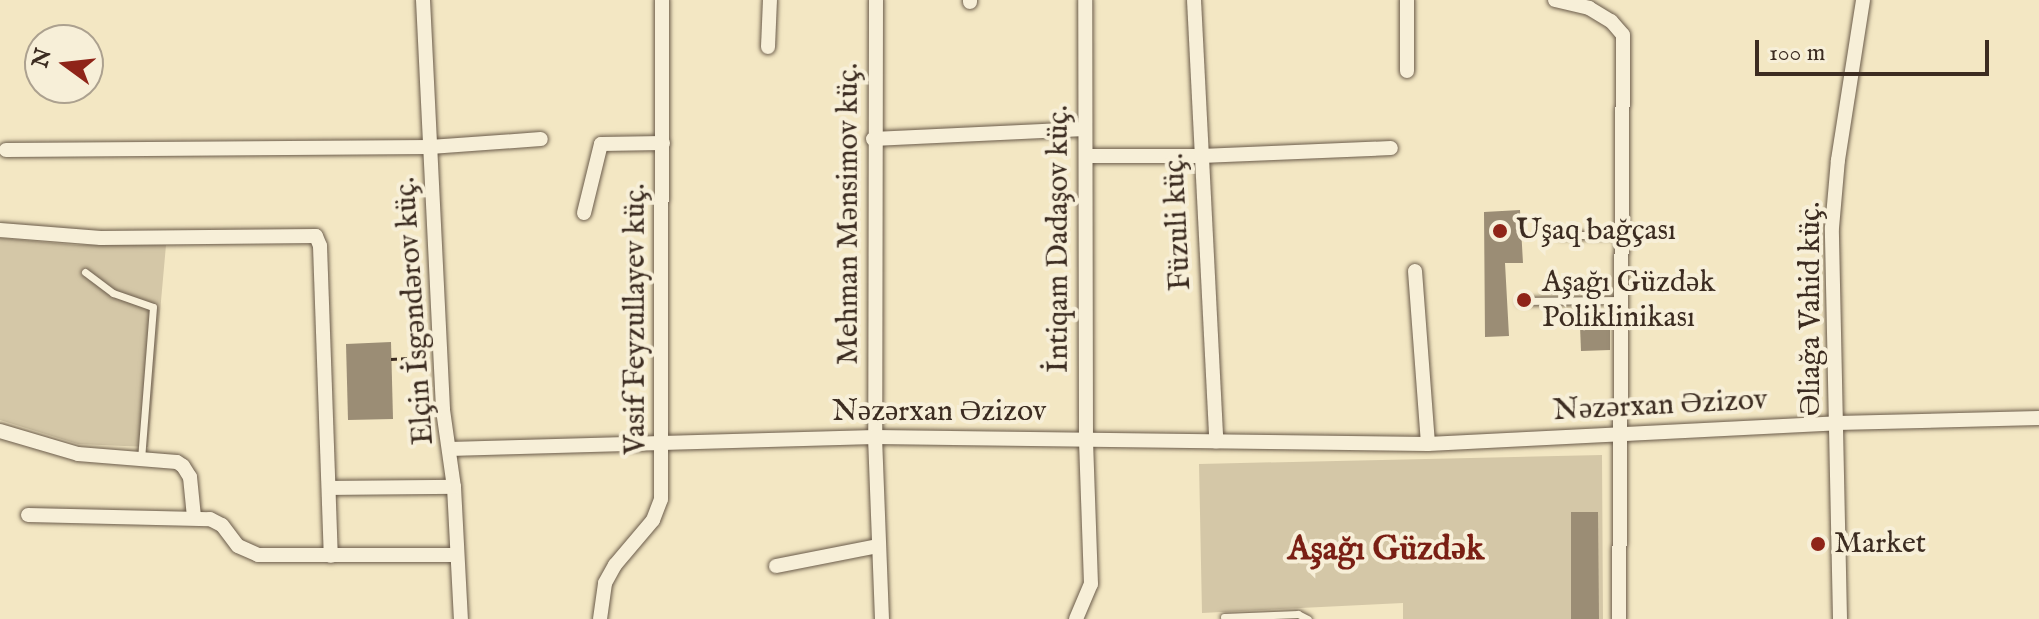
<!DOCTYPE html>
<html>
<head>
<meta charset="utf-8">
<style>
  body { margin:0 }
  #map { position:relative; width:2039px; height:619px; overflow:hidden; background:#f3e7c3; font-family:"IM FELL English",serif }
  div>[style] { position:absolute }
  .green>* { inset:0; background:#d4c7a7 }
  .building>* { inset:0; background:#9b8d75 }
  .path>* { height:3px; margin-top:-1.5px; transform-origin:0; background:repeating-linear-gradient(90deg,#3c2c21 0 6px,transparent 0 10px) }
  .roads { filter:drop-shadow(0 0 2px #6a5b4a) drop-shadow(0 0 2px #6a5b4a) }
  .lane>* { height:7px; margin:-3.5px; padding:0 3.5px; transform-origin:3.5px; border-radius:3.5px; background:#f7efd8 }
  .street>* { height:14px; margin:-7px; padding:0 7px; transform-origin:7px; border-radius:7px; background:#f7efd8 }
  .dots>* { width:22px; height:22px; translate:-50% -50%; box-sizing:border-box; border:4px solid #f7efd8; border-radius:50% }
  span { translate:-50% -50%; white-space:nowrap; text-align:center; line-height:1.15; -webkit-text-stroke:8px #f7efd8; paint-order:stroke }
  .street-label { font-size:30px; color:#3c2c21 }
  .poi-label { font-size:30px; color:#3c2c21 }
  .left { translate:0 -50%; text-align:left }
  .quarter-label { font-size:34px; color:#7a1f14; font-weight:700 }
  .north { position:absolute; left:24px; top:24px; width:80px; height:80px; box-sizing:border-box; background:#f7efd8; border:2px solid #aca18f; border-radius:50%; rotate:285deg; font-size:22px; font-weight:700; line-height:32px; text-align:center; color:#3c2c21 }
  .north::after { content:''; display:block; margin:auto; width:28px; height:36px; background:#8f2418; clip-path:polygon(50% 0,100% 100%,50% 72%,0 100%) }
  .scale { position:absolute; left:1755px; top:40px; width:234px; height:36px; box-sizing:border-box; border:4px solid #3c2c21; border-top:0; padding-left:10px; font-size:24px; line-height:28px; white-space:nowrap; color:#3c2c21; -webkit-text-stroke:6px #f7efd8; paint-order:stroke }
</style>
</head>
<body>
<div id="map">
  <div class="green">
    <div style="clip-path:polygon(0 238px,75px 245px,166px 245px,148px 447px,78px 444px,0 420px)"></div>
    <div style="clip-path:polygon(1602px 455px,1603px 619px,1403px 619px,1403px 603px,1202px 613px,1199px 464px)"></div>
  </div>
  <div class="building">
    <div style="clip-path:polygon(1520px 210px,1523px 263px,1505px 263px,1509px 336px,1485px 337px,1484px 212px)"></div>
    <div style="clip-path:polygon(1610px 325px,1610px 350px,1581px 351px,1580px 326px)"></div>
    <div style="clip-path:polygon(391px 342px,393px 419px,348px 420px,346px 344px)"></div>
    <div style="clip-path:polygon(1571px 512px,1598px 512px,1599px 619px,1571px 619px)"></div>
  </div>
  <div class="path">
    <div style="left:391px;top:359px;width:37px;rotate:-3deg"></div>
  </div>
  <div class="roads">
    <div class="lane">
      <div style="left:1560px;top:235px;width:61px"></div>
      <div style="left:85px;top:272px;width:35px;rotate:37deg"></div>
      <div style="left:113px;top:293px;width:42px;rotate:19.3deg"></div>
      <div style="left:153px;top:307px;width:151px;rotate:94.5deg"></div>
      <div style="left:1520px;top:301px;width:100px;rotate:-0.6deg"></div>
      <div style="left:1224px;top:617px;width:74px;rotate:-2.3deg"></div>
      <div style="left:1298px;top:614px;width:11px;rotate:27deg"></div>
    </div>
    <div class="street">
      <div style="left:423px;top:0;width:410px;rotate:87.2deg"></div>
      <div style="left:443px;top:410px;width:78px;rotate:81.9deg"></div>
      <div style="left:454px;top:487px;width:132px;rotate:87deg"></div>
      <div style="left:876px;top:0;width:437px;rotate:90.1deg"></div>
      <div style="left:875px;top:437px;width:182px;rotate:87.8deg"></div>
      <div style="left:970px;top:0;width:2px;rotate:90deg"></div>
      <div style="left:1194px;top:0;width:442px;rotate:87.1deg"></div>
      <div style="left:1555px;top:0;width:35px;rotate:13deg"></div>
      <div style="left:1589px;top:8px;width:26px;rotate:31deg"></div>
      <div style="left:1611px;top:21px;width:18px;rotate:49deg"></div>
      <div style="left:1623px;top:35px;width:584px;rotate:90.39deg"></div>
      <div style="left:768px;top:47px;width:47px;rotate:-87.6deg"></div>
      <div style="left:1407px;top:71px;width:71px;rotate:-90deg"></div>
      <div style="left:873px;top:139px;width:212px;rotate:-2.7deg"></div>
      <div style="left:6px;top:150px;width:424px;rotate:-0.4deg"></div>
      <div style="left:430px;top:147px;width:111px;rotate:-4.1deg"></div>
      <div style="left:1086px;top:156px;width:115px"></div>
      <div style="left:1201px;top:156px;width:190px;rotate:-2.4deg"></div>
      <div style="left:584px;top:213px;width:71px;rotate:-76.2deg"></div>
      <div style="left:601px;top:144px;width:62px;rotate:-0.9deg"></div>
      <div style="left:0;top:230px;width:101px;rotate:4.5deg"></div>
      <div style="left:101px;top:238px;width:215px;rotate:-0.5deg"></div>
      <div style="left:316px;top:236px;width:11px;rotate:68deg"></div>
      <div style="left:320px;top:246px;width:310px;rotate:88deg"></div>
      <div style="left:1415px;top:271px;width:173px;rotate:85.7deg"></div>
      <div style="left:0;top:431px;width:81px;rotate:16.4deg"></div>
      <div style="left:78px;top:454px;width:99px;rotate:4.6deg"></div>
      <div style="left:177px;top:462px;width:7px;rotate:34deg"></div>
      <div style="left:183px;top:466px;width:13px;rotate:58deg"></div>
      <div style="left:190px;top:477px;width:40px;rotate:84.3deg"></div>
      <div style="left:449px;top:449px;width:426px;rotate:-1.6deg"></div>
      <div style="left:875px;top:437px;width:553px;rotate:0.73deg"></div>
      <div style="left:1428px;top:444px;width:410px;rotate:-2.9deg"></div>
      <div style="left:1837px;top:423px;width:202px;rotate:-1.4deg"></div>
      <div style="left:331px;top:488px;width:123px;rotate:-0.5deg"></div>
      <div style="left:28px;top:515px;width:182px;rotate:1.3deg"></div>
      <div style="left:210px;top:519px;width:13px;rotate:27deg"></div>
      <div style="left:222px;top:525px;width:26px;rotate:53deg"></div>
      <div style="left:238px;top:546px;width:22px;rotate:24deg"></div>
      <div style="left:258px;top:555px;width:198px"></div>
      <div style="left:776px;top:566px;width:104px;rotate:-11.1deg"></div>
      <div style="left:600px;top:619px;width:36px;rotate:-82deg"></div>
      <div style="left:605px;top:583px;width:21px;rotate:-61deg"></div>
      <div style="left:615px;top:565px;width:59px;rotate:-49.8deg"></div>
      <div style="left:653px;top:520px;width:22px;rotate:-69deg"></div>
      <div style="left:661px;top:499px;width:499px;rotate:-89.9deg"></div>
      <div style="left:1076px;top:619px;width:38px;rotate:-67deg"></div>
      <div style="left:1091px;top:584px;width:146px;rotate:-92deg"></div>
      <div style="left:1086px;top:438px;width:438px;rotate:-90.1deg"></div>
      <div style="left:1840px;top:619px;width:391px;rotate:-91.2deg"></div>
      <div style="left:1832px;top:228px;width:68px;rotate:-85deg"></div>
      <div style="left:1838px;top:160px;width:162px;rotate:-81.1deg"></div>
    </div>
  </div>
  <div class="dots">
    <div style="left:1500px;top:231px;background:#8f2418"></div>
    <div style="left:1524px;top:300px;background:#8f2418"></div>
    <div style="left:1818px;top:544px;background:#8f2418"></div>
  </div>
  <div class="street-label">
    <span style="left:849px;top:214px;rotate:-90deg">Mehman Mənsimov küç.</span>
    <span style="left:1178px;top:222px;rotate:-93deg">Füzuli küç.</span>
    <span style="left:1059px;top:239px;rotate:-90deg">İntiqam Dadaşov küç.</span>
    <span style="left:1811px;top:309px;rotate:-90deg">Əliağa Vahid küç.</span>
    <span style="left:415px;top:311px;rotate:-94deg">Elçin İsgəndərov küç.</span>
    <span style="left:636px;top:319px;rotate:-90deg">Vasif Feyzullayev küç.</span>
    <span style="left:1660px;top:406px;rotate:-3deg">Nəzərxan Əzizov</span>
    <span style="left:939px;top:412px">Nəzərxan Əzizov</span>
  </div>
  <div class="poi-label">
    <span class="left" style="left:1516px;top:231px">Uşaq bağçası</span>
    <span class="left" style="left:1542px;top:300px">Aşağı Güzdək<br>Poliklinikası</span>
    <span class="left" style="left:1834px;top:544px">Market</span>
  </div>
  <div class="quarter-label">
    <span style="left:1386px;top:550px">Aşağı Güzdək</span>
  </div>
  <div class="north">N</div>
  <div class="scale">100 m</div>
</div>
</body>
</html>
